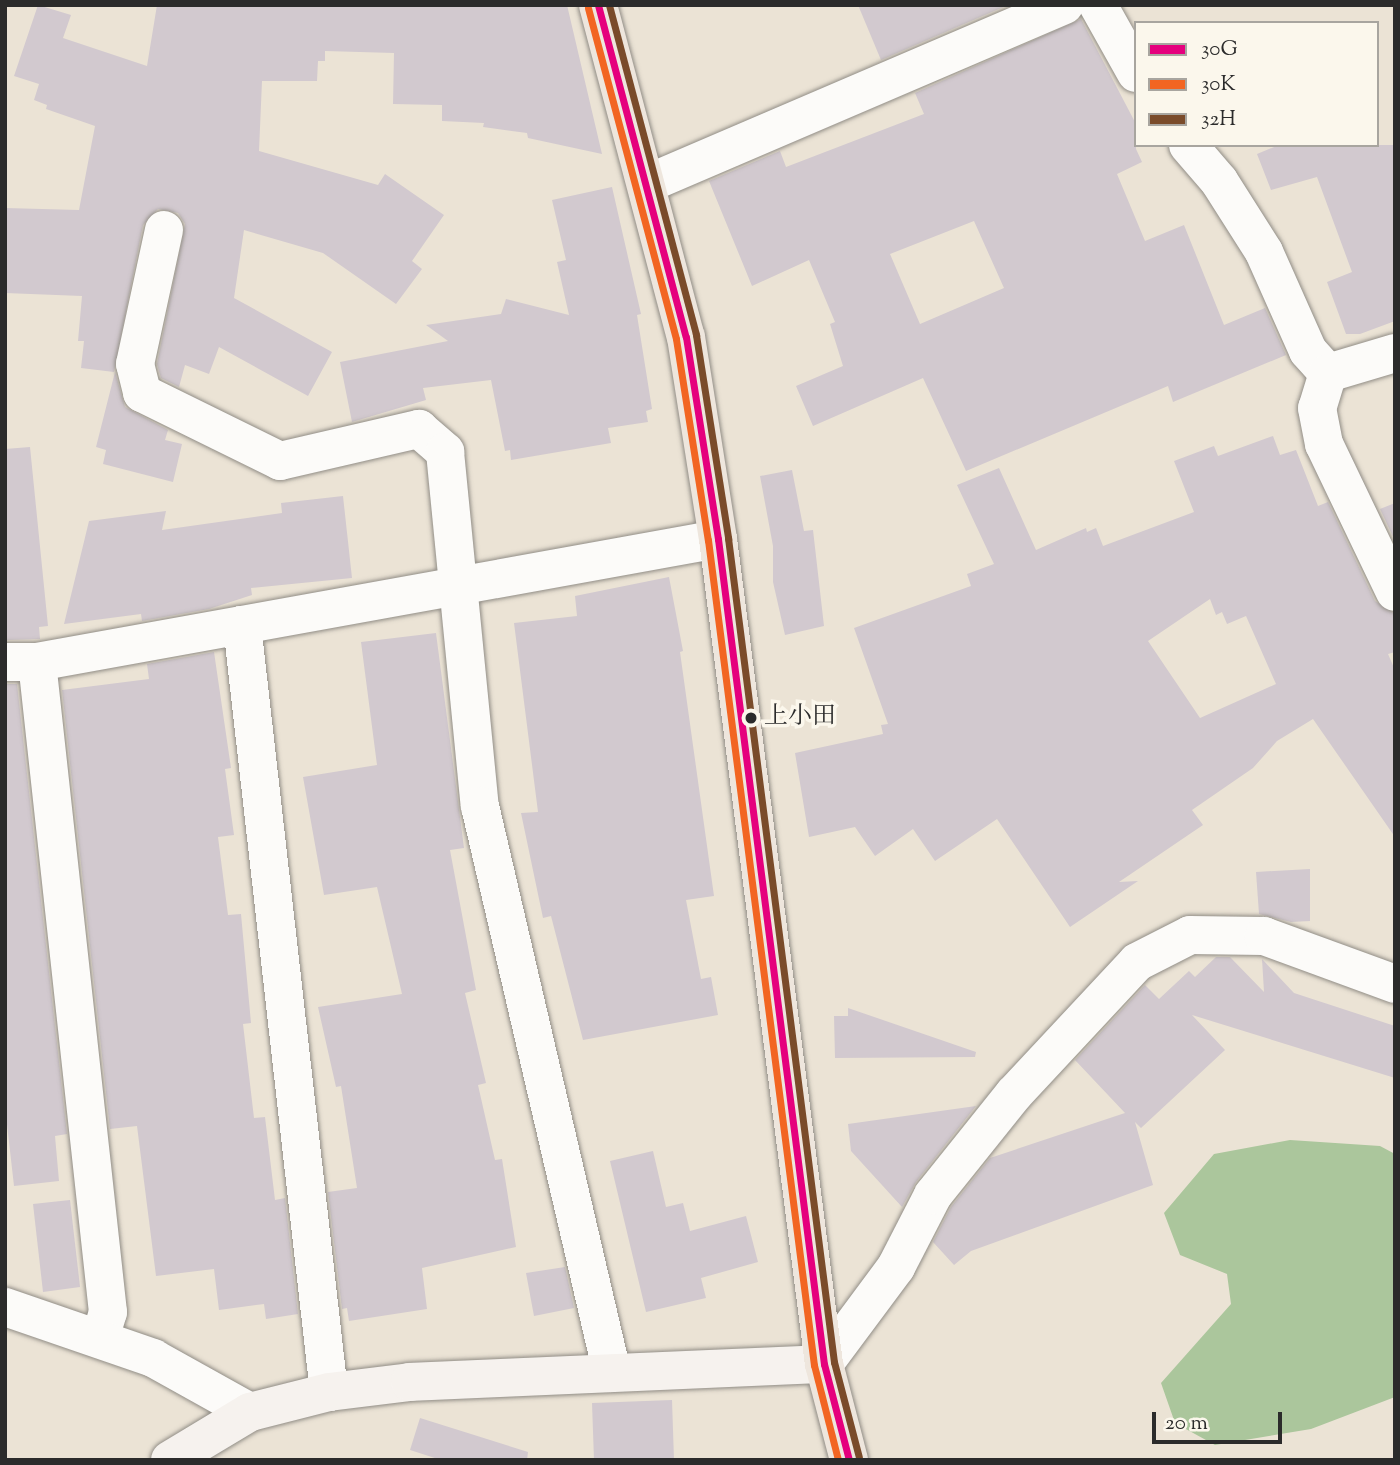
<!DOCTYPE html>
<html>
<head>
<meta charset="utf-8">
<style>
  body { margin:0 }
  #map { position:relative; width:1400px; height:1465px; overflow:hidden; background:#ebe3d5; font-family:"Sorts Mill Goudy","Noto Serif JP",serif }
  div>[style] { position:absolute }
  .forest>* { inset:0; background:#abc69c }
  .building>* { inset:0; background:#d2c9cf }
  .roads { filter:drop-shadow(0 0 2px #918d86) drop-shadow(0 0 2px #918d86) }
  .street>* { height:38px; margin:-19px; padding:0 19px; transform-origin:19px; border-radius:19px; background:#fcfbf9 }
  .secondary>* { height:38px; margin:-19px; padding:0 19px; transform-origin:19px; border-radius:19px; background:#f6f2ee }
  .primary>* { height:38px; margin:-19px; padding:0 19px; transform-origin:19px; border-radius:19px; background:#eee6dd }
  .bus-1>* { height:7px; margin:-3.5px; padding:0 3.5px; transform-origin:3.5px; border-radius:3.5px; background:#e5007d }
  .bus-2>* { height:7px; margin:-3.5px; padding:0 3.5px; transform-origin:3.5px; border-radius:3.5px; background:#f26522 }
  .bus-3>* { height:7px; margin:-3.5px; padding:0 3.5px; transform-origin:3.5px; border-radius:3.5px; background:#7a4b2a }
  .dots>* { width:19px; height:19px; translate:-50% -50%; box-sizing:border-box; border:4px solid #fbf7ec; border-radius:50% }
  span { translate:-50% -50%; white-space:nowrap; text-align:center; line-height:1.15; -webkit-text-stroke:7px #fbf7ec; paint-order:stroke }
  .bus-label { font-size:24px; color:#2b2b2b }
  .left { translate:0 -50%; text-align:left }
  .frame { position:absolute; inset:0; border:7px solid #2b2b2b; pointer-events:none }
  .legend { position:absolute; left:1134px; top:21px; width:245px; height:126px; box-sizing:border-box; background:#fbf7ec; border:2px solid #a8a59f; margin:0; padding:9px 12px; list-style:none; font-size:21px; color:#2b2b2b }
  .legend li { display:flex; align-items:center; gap:14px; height:35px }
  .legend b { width:35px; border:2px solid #a8a59f }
  .scale { position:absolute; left:1152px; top:1412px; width:130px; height:32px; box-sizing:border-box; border:4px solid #2b2b2b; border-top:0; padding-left:9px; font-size:21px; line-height:24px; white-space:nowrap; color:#2b2b2b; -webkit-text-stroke:5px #fbf7ec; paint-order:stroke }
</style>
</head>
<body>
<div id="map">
  <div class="forest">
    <div style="clip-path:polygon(1290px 1140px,1380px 1146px,1395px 1154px,1395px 1397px,1311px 1429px,1215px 1445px,1175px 1423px,1161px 1383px,1231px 1304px,1227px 1274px,1180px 1255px,1164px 1213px,1214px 1154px)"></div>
  </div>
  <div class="building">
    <div style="clip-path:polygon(38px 5px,71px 15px,63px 38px,147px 66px,157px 5px,567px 5px,602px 154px,528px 138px,527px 133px,483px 127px,484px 123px,442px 121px,442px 105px,393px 104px,394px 53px,325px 51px,325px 61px,318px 61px,317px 81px,262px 81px,259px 151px,378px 185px,385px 174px,444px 215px,412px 261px,422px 269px,396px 304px,323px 253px,244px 230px,234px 298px,332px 352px,308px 396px,219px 347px,209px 374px,185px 365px,179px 387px,161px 378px,157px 364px,185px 224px,178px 213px,158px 209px,143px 225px,114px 372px,81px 368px,84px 341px,78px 341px,82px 296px,5px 293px,5px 208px,79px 210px,95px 126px,46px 109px,47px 105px,34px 100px,39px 84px,14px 76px)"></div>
    <div style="clip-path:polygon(858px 5px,1008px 5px,881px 60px)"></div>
    <div style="clip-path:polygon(evenodd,1081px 19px,1136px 124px,1136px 149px,1142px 162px,1117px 174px,1145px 241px,1184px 225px,1224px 325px,1265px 308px,1286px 355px,1173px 402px,1168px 386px,966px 471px,923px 378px,813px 426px,796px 386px,843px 366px,830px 324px,835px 322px,809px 260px,752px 286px,709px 181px,780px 151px,786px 167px,924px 114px,915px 93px,1081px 19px,974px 221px,1004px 288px,920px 324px,890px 254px,974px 221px)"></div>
    <div style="clip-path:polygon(1279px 145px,1395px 145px,1395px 321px,1360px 334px,1346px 334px,1327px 282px,1352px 272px,1317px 177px,1271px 190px,1257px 154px)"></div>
    <div style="clip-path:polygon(612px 187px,641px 314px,637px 315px,652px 409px,646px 411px,648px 422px,608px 428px,611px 443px,511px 460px,510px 450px,505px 451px,491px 380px,423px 388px,426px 400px,352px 422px,340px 362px,448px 341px,426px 325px,501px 314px,506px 299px,569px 315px,557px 262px,566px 260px,552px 200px)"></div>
    <div style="clip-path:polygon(115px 372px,125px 407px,168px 430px,165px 440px,182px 444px,173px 482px,103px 464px,106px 450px,96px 447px)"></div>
    <div style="clip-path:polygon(evenodd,1273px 436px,1280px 455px,1296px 450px,1318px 506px,1328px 502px,1375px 601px,1395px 614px,1395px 652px,1388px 654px,1395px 670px,1395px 837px,1313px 719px,1277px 741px,1253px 768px,1192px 810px,1203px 825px,1119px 882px,1138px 881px,1070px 927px,997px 819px,935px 861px,913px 829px,875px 856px,855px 827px,809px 837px,795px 753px,883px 734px,881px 725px,888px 724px,854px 628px,971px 586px,967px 574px,994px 564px,957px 485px,999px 468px,1036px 550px,1086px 528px,1087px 532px,1096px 528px,1103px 546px,1194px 512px,1174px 461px,1214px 446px,1218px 456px,1273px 436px,1210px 599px,1216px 615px,1222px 612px,1227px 624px,1246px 616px,1276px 684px,1200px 718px,1148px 641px,1210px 599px)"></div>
    <div style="clip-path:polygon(30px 447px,48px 626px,39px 627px,40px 639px,5px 640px,5px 449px)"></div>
    <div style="clip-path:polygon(792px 470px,804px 531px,813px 530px,824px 626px,785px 635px,773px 582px,773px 546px,760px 476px)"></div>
    <div style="clip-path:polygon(343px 496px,352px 578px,251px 588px,252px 595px,209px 609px,142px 621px,141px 614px,64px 624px,89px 521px,166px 511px,162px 530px,282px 513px,281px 503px)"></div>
    <div style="clip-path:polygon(1395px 503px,1395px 541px,1380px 509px)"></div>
    <div style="clip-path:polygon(669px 577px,683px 651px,680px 652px,714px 896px,686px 900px,701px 979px,711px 977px,718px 1015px,583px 1040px,551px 916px,543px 918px,521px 813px,538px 812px,514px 623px,577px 616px,575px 596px)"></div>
    <div style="clip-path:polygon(436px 633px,464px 848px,450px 850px,476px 990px,465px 993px,486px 1083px,478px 1085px,495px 1160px,502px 1159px,516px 1247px,422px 1268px,427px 1309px,349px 1321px,347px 1308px,342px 1309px,328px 1192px,357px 1188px,341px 1086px,336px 1087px,318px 1007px,402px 994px,377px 887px,324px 895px,303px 777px,377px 765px,361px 642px)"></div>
    <div style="clip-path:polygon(214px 652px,231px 768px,225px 769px,234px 835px,218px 837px,228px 915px,241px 914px,251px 1023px,243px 1024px,254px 1118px,265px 1117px,275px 1200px,285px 1198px,298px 1314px,266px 1319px,264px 1304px,219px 1310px,214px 1269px,156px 1276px,137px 1126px,110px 1129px,62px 690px,149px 679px,147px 664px)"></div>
    <div style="clip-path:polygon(5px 684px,17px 684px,67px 1134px,55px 1136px,59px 1181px,14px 1186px,5px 1107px)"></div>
    <div style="clip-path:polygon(1310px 869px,1310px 921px,1291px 922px,1259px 914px,1256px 872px)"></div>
    <div style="clip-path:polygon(1216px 957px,1230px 957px,1264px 992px,1262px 959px,1294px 993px,1395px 1026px,1395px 1078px,1192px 1015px,1225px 1050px,1141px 1128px,1135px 1122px,1153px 1185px,971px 1251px,954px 1265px,933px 1242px,951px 1207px,990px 1158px,1125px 1113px,1075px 1060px,1145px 985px,1159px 999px,1189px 971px,1195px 977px)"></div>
    <div style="clip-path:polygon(848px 1008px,976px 1052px,975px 1057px,835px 1058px,834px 1016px,848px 1016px)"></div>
    <div style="clip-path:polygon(976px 1106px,916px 1182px,902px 1207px,851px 1151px,848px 1124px)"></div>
    <div style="clip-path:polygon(653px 1151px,666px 1207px,683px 1203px,690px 1231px,746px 1216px,758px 1262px,701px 1278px,706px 1298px,646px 1312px,610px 1161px)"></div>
    <div style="clip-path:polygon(70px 1200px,80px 1287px,43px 1292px,33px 1204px)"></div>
    <div style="clip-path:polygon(565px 1267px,574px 1308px,534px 1316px,526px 1273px)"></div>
    <div style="clip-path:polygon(672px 1400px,674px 1460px,594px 1460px,592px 1403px)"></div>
    <div style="clip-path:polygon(420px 1418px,528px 1452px,527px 1460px,441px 1460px,410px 1450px)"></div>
  </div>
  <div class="roads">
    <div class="street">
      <div style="left:1098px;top:5px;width:78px;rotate:60.8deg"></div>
      <div style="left:1188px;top:145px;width:48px;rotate:49.3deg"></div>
      <div style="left:1219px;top:181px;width:84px;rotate:57.6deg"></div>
      <div style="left:1264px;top:252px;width:108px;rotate:66deg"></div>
      <div style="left:1308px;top:351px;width:30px;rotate:48deg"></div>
      <div style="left:1328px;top:373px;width:70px;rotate:-16.6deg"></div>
      <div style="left:649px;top:183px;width:452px;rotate:-23.2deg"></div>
      <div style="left:164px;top:230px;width:137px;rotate:102.2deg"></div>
      <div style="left:135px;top:364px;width:30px;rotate:76deg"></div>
      <div style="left:142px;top:393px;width:154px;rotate:26.2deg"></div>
      <div style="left:280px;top:461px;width:143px;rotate:-13deg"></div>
      <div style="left:419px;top:429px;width:35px;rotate:41deg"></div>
      <div style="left:445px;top:452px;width:356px;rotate:84.4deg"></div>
      <div style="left:480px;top:806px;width:582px;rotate:76.89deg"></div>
      <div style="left:1328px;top:373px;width:37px;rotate:107deg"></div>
      <div style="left:1317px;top:408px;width:37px;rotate:79deg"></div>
      <div style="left:1324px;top:444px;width:164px;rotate:64.4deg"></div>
      <div style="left:242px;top:625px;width:772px;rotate:83.53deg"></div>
      <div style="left:5px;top:662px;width:32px"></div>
      <div style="left:37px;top:662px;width:692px;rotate:-10.24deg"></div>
      <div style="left:37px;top:662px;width:654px;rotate:83.77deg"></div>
      <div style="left:108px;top:1312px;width:28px;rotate:107deg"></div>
      <div style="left:5px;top:1307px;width:157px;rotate:19deg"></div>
      <div style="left:153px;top:1358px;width:111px;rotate:29.1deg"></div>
      <div style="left:824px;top:1364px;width:121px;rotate:-53.4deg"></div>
      <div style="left:896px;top:1267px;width:81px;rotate:-62.8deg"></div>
      <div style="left:933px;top:1195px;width:129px;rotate:-51.3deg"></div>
      <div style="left:1014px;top:1094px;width:180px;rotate:-47deg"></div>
      <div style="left:1137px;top:962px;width:59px;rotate:-27deg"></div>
      <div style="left:1190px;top:935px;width:74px;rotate:0.8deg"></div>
      <div style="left:1264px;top:936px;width:140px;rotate:20.1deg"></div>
    </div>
    <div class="secondary">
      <div style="left:170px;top:1460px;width:93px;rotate:-31deg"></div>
      <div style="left:250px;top:1412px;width:81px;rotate:-14.2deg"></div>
      <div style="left:329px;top:1392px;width:82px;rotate:-7deg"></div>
      <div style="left:410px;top:1382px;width:414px;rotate:-2.5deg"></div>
    </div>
    <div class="primary">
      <div style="left:598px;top:5px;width:343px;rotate:75.2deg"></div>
      <div style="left:686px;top:337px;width:205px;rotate:81deg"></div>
      <div style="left:718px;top:539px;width:832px;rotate:82.68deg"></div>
      <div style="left:824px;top:1364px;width:99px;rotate:75.4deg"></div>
    </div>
  </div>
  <div class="bus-1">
    <div style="left:598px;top:5px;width:343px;rotate:75.2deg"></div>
    <div style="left:686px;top:337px;width:205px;rotate:81deg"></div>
    <div style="left:718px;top:539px;width:832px;rotate:82.68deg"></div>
    <div style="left:824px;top:1364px;width:99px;rotate:75.4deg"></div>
  </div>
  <div class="bus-2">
    <div style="left:588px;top:8px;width:342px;rotate:75.1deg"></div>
    <div style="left:676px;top:339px;width:204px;rotate:81deg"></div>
    <div style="left:708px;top:540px;width:832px;rotate:82.68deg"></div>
    <div style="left:814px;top:1365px;width:98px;rotate:75.8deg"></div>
  </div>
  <div class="bus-3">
    <div style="left:609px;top:5px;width:341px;rotate:75.2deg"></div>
    <div style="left:696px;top:335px;width:206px;rotate:81deg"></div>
    <div style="left:728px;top:538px;width:831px;rotate:82.67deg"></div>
    <div style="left:834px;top:1362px;width:98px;rotate:75.3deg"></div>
  </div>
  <div class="dots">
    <div style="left:751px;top:718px;background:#2b2b2b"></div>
  </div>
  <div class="bus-label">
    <span class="left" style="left:764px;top:718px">上小田</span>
  </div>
  <div class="frame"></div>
  <ul class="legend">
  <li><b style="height:9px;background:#e5007d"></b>30G</li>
  <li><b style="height:9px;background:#f26522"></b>30K</li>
  <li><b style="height:9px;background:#7a4b2a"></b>32H</li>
  </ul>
  <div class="scale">20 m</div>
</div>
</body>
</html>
